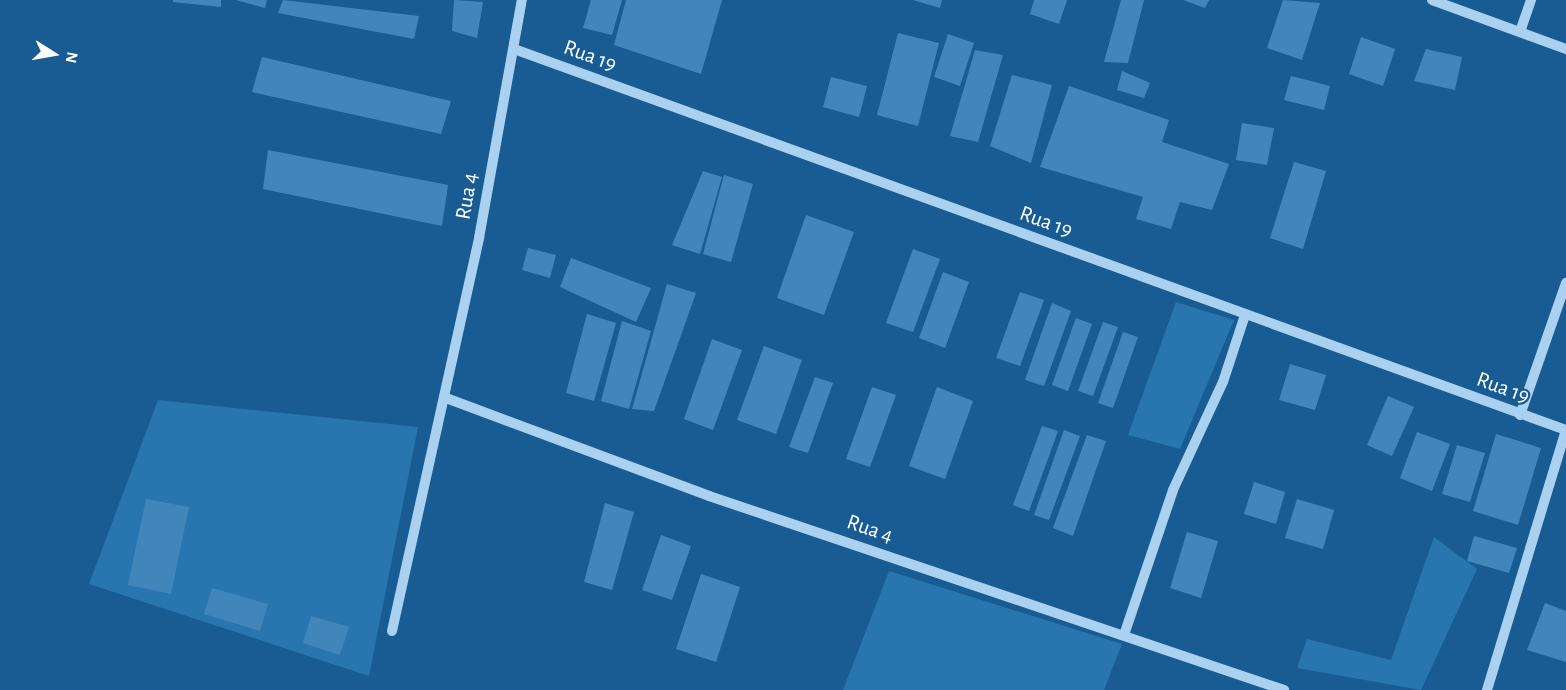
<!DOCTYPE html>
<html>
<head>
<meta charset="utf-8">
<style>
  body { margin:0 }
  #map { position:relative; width:1566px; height:690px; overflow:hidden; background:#195c94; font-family:"Alegreya Sans",sans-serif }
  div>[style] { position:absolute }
  .green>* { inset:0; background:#2875b0 }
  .building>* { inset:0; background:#4186bb }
  .minor>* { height:10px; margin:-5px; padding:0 5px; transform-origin:5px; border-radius:5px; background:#aad1f0 }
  span { translate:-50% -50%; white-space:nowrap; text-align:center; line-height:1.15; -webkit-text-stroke:4.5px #195c94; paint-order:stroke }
  .street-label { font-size:22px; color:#fff }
  .north { position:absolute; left:24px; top:24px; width:60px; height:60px; -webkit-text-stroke:4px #195c94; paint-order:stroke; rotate:101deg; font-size:16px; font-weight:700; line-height:24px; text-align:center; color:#fff }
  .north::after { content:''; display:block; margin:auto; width:21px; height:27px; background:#fff; clip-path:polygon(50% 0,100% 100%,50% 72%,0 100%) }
</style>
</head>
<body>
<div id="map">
  <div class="green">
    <div style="clip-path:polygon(1176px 302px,1234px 320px,1180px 449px,1128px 435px)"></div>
    <div style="clip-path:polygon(158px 400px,418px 427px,369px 676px,89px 584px)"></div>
    <div style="clip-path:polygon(1434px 537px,1477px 569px,1421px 690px,1297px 668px,1307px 639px,1391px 660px)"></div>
    <div style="clip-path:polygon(889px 571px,1122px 644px,1104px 690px,843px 690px)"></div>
  </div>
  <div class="building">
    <div style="clip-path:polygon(173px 0,221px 0,221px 7px,173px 2px)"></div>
    <div style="clip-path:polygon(236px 0,267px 0,265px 8px)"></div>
    <div style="clip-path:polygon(283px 0,419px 16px,414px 39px,278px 13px)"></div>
    <div style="clip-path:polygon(454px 0,483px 2px,477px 38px,452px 31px)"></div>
    <div style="clip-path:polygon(591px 0,622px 0,612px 35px,583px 28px)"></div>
    <div style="clip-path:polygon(626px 0,722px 0,701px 74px,614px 45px)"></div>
    <div style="clip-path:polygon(913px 0,942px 0,940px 8px)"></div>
    <div style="clip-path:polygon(1034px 0,1067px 0,1059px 24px,1030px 14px)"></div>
    <div style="clip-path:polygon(1121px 0,1144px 0,1128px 63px,1104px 62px)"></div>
    <div style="clip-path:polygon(1183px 0,1209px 0,1205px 8px)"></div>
    <div style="clip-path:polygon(1283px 0,1320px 3px,1302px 60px,1267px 48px)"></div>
    <div style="clip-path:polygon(898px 33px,939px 43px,918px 126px,877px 115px)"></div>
    <div style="clip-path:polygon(948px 34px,974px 43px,960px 86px,934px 77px)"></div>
    <div style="clip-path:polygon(1361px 37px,1395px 49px,1383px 86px,1349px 74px)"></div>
    <div style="clip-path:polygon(1426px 49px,1462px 57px,1455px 90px,1414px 81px)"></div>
    <div style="clip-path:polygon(975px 50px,1003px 55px,978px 142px,950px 136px)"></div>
    <div style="clip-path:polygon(262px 57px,451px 101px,441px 134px,252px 92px)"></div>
    <div style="clip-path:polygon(1122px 71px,1150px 83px,1144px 98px,1117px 90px)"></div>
    <div style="clip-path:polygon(1012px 75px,1052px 85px,1031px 163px,990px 146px)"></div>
    <div style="clip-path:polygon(1291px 76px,1330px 86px,1324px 110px,1284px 100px)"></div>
    <div style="clip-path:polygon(831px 77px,867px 86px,859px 117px,823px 107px)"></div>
    <div style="clip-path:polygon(1069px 86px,1169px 120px,1162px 142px,1229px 164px,1212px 210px,1180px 202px,1171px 229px,1136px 219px,1143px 197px,1040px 167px)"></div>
    <div style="clip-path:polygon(1242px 123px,1274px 128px,1267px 165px,1236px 160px)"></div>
    <div style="clip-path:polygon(268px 150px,448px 185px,442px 226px,263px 189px)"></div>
    <div style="clip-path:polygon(1294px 162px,1326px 171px,1303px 249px,1270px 238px)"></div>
    <div style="clip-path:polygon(703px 171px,722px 177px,700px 254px,672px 245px)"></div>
    <div style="clip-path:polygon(724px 175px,753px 184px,731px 262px,703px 254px)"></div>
    <div style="clip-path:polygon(806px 215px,854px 232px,824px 315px,777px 298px)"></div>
    <div style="clip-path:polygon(528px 248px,556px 255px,550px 278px,522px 270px)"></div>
    <div style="clip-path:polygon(913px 249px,940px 259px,913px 332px,886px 323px)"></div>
    <div style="clip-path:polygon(571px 258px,651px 288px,636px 322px,560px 287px)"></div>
    <div style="clip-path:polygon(943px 272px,969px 282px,945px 348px,919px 338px)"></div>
    <div style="clip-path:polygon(667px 284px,696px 293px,654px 411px,632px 409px)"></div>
    <div style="clip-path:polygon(1020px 292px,1044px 300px,1020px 366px,996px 358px)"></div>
    <div style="clip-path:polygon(1052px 303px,1071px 311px,1044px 386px,1025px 380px)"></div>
    <div style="clip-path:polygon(587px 314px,616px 323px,594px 401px,566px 393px)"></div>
    <div style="clip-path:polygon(1076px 318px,1092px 324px,1068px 391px,1052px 385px)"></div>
    <div style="clip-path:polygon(622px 321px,651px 331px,629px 409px,601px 401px)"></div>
    <div style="clip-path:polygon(1103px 322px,1118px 327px,1093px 396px,1078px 391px)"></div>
    <div style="clip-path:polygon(1123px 332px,1138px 337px,1113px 408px,1098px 403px)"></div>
    <div style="clip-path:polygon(712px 339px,742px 350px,713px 430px,684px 419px)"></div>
    <div style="clip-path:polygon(764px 346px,802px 360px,776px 434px,737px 420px)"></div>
    <div style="clip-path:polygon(1290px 364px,1326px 375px,1315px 410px,1279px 400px)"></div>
    <div style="clip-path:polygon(815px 377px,833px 383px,808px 453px,789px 447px)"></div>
    <div style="clip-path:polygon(872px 387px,896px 395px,870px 467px,846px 459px)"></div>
    <div style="clip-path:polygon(937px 387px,973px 401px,945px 479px,909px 466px)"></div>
    <div style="clip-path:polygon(1388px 396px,1414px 407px,1392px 456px,1367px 445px)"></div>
    <div style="clip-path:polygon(1042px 426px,1058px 431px,1029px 511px,1013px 505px)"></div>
    <div style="clip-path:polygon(1064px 430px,1080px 436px,1049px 520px,1034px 515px)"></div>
    <div style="clip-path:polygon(1417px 432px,1450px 444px,1432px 491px,1400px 478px)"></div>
    <div style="clip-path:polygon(1496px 434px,1541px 448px,1518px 525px,1473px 511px)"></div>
    <div style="clip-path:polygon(1087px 435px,1106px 441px,1073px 536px,1053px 528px)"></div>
    <div style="clip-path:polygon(1457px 445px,1485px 453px,1470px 502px,1442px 494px)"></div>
    <div style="clip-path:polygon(1254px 482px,1285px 492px,1276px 524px,1244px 514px)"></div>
    <div style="clip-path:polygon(146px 499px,189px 507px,171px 594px,128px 585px)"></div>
    <div style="clip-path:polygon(1297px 499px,1334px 510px,1323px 549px,1285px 538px)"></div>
    <div style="clip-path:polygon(605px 503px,634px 512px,612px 590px,584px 582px)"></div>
    <div style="clip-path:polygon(1187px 532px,1218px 541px,1201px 598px,1170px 588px)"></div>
    <div style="clip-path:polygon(661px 535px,691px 546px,672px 600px,642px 590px)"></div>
    <div style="clip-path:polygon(1474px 536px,1517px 548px,1509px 573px,1467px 561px)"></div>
    <div style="clip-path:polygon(701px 574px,740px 587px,716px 662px,676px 649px)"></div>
    <div style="clip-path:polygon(212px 588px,268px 604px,260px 631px,204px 614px)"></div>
    <div style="clip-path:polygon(1545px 603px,1566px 611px,1566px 662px,1527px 650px)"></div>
    <div style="clip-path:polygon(311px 616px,349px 627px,340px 655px,303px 643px)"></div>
  </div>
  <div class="minor">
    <div style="left:1432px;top:0;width:143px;rotate:20.1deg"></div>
    <div style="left:1521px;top:29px;width:31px;rotate:-71deg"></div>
    <div style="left:514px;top:49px;width:1119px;rotate:19.91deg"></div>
    <div style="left:446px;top:398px;width:281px;rotate:20.4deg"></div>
    <div style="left:709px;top:496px;width:607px;rotate:18.64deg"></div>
    <div style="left:1520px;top:415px;width:140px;rotate:-70.8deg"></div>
    <div style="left:392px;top:631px;width:403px;rotate:-77.5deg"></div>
    <div style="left:479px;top:238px;width:242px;rotate:-79.8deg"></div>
    <div style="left:1124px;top:635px;width:153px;rotate:-71.3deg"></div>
    <div style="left:1173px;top:490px;width:119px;rotate:-65.2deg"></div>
    <div style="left:1223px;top:382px;width:71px;rotate:-71.8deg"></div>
    <div style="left:1487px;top:690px;width:272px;rotate:-73.1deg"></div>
  </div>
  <div class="street-label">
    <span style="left:590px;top:56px;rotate:20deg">Rua 19</span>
    <span style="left:467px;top:196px;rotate:-80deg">Rua 4</span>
    <span style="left:1046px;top:222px;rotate:20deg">Rua 19</span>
    <span style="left:1503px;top:388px;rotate:20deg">Rua 19</span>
    <span style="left:870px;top:529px;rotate:19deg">Rua 4</span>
  </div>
  <div class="north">N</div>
</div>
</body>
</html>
